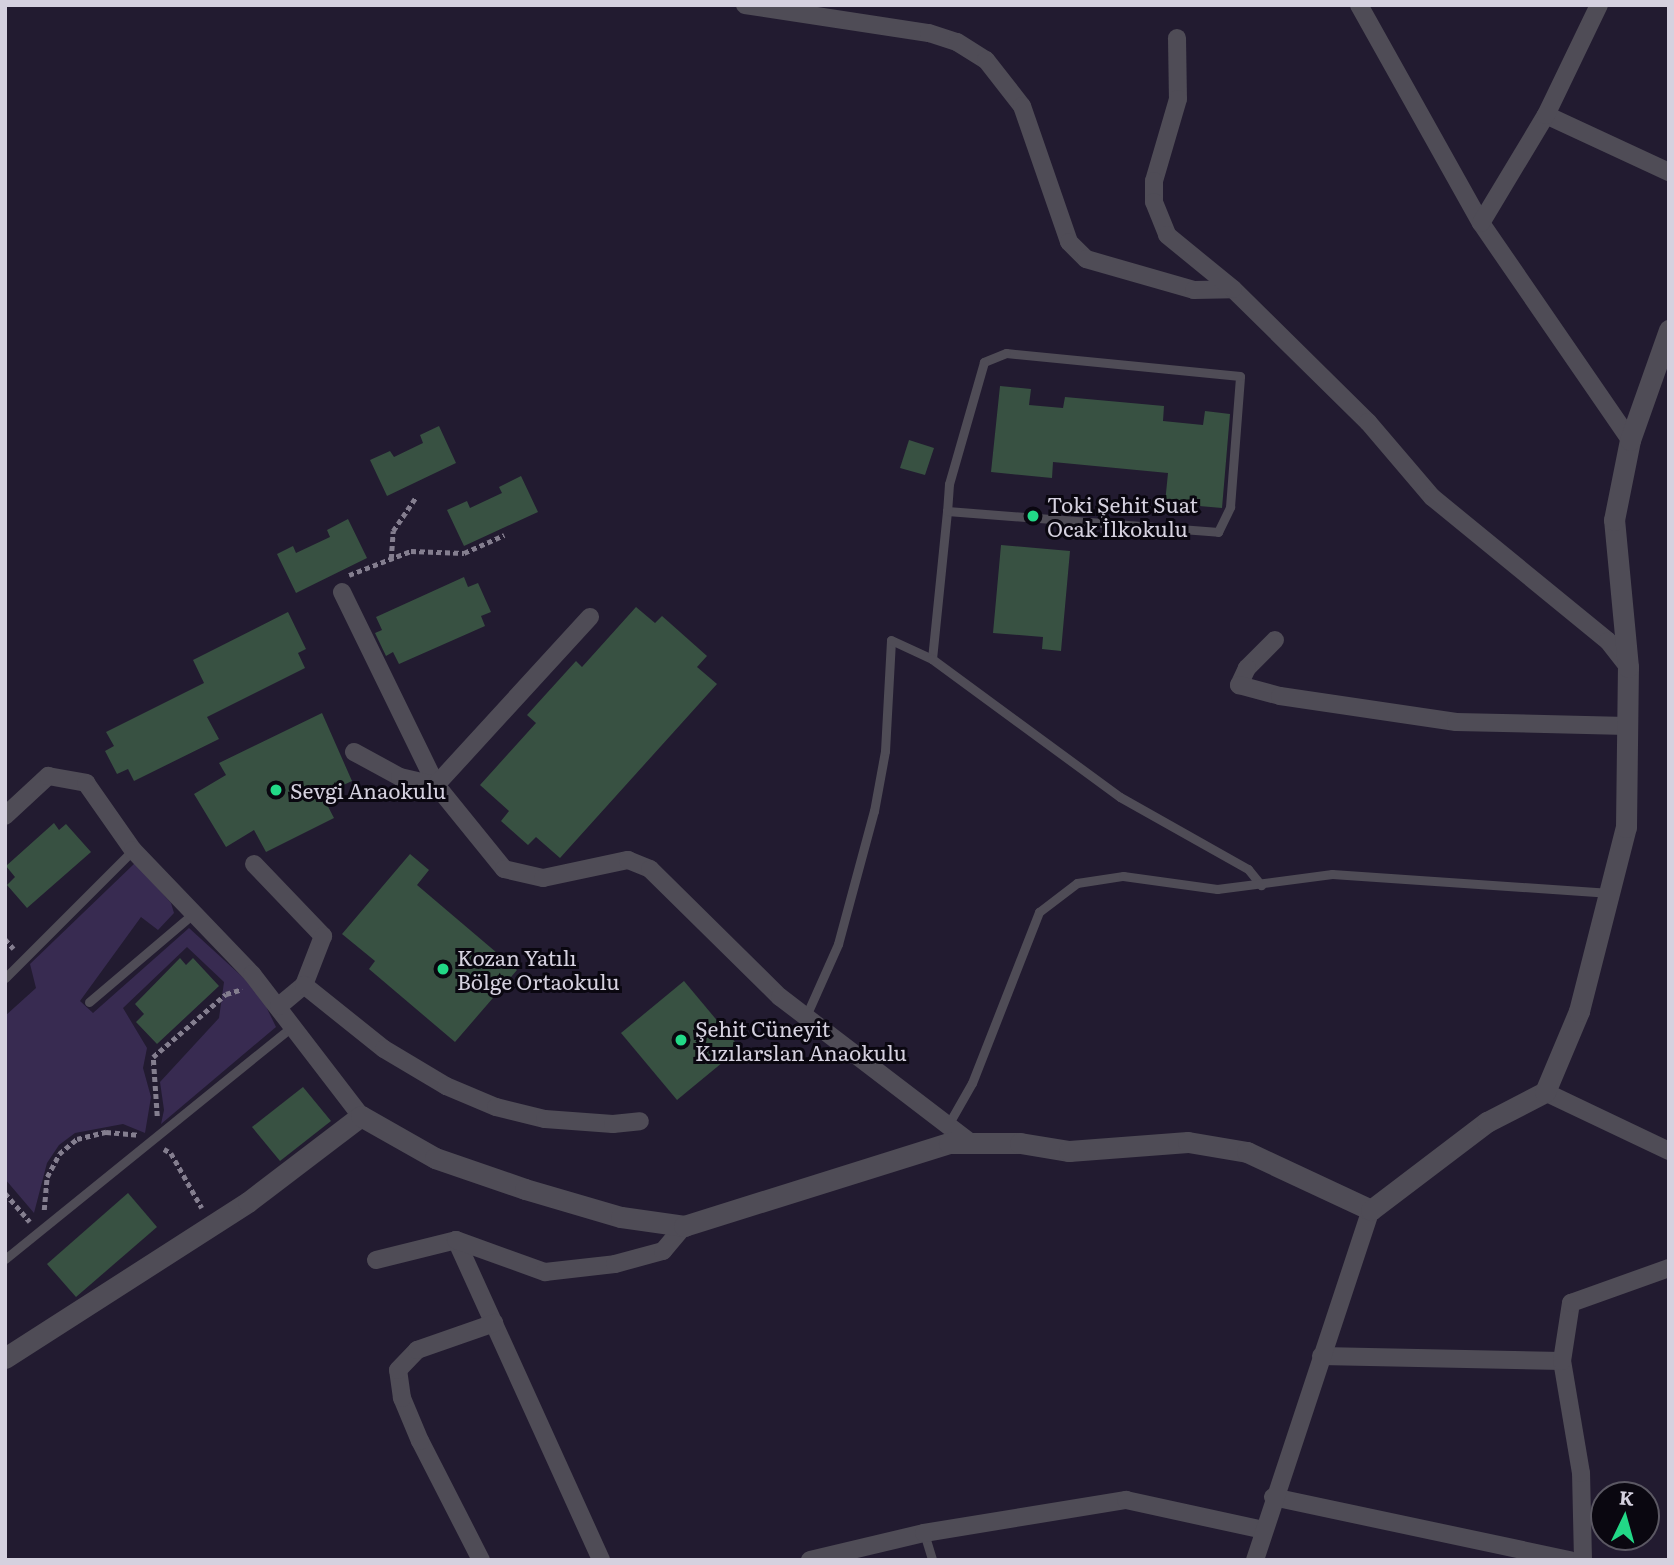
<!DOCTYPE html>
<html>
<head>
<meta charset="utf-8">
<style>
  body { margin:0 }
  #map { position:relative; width:1674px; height:1565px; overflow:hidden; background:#221b30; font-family:Literata,serif }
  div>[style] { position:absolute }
  .green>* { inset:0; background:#382b51 }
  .building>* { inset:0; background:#385142 }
  .path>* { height:4.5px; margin-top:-2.25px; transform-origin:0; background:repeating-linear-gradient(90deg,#847e8f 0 5px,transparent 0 8.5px) }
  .service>* { height:9px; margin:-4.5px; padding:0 4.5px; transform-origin:4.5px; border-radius:4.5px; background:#4f4c56 }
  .minor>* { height:18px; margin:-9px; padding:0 9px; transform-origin:9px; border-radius:9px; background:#4f4c56 }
  .tertiary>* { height:21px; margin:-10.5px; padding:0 10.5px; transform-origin:10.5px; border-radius:10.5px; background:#4f4c56 }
  .dots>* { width:19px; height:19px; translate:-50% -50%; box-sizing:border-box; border:4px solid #0a0710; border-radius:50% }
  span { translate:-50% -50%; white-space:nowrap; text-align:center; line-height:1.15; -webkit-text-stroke:6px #0a0710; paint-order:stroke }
  .poi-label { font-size:21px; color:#d5d1df }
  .left { translate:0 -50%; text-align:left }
  .frame { position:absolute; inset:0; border:7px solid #d5d1df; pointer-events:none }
  .north { position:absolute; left:1590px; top:1481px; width:70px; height:70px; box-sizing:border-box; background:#0a0710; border:2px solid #5b5863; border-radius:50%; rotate:5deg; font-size:19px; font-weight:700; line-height:28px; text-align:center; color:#d5d1df }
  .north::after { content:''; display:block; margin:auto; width:24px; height:32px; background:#22d887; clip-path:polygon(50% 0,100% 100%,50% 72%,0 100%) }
</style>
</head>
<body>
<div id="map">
  <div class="green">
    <div style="clip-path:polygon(135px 863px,171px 903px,174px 913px,158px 930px,141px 917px,80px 1001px,93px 1013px,189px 928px,259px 992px,276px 1027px,161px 1124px,164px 1110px,160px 1082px,219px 1018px,224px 982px,187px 947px,123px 1008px,147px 1048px,143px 1068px,151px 1097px,145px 1133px,123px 1124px,75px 1133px,59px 1145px,47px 1163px,34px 1213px,5px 1179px,5px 1016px,36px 988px,30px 964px)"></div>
  </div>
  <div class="building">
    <div style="clip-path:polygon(1000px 386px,1031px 389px,1029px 405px,1063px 408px,1065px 397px,1164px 406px,1163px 421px,1203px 425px,1205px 411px,1230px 414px,1222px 508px,1165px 503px,1168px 473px,1053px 462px,1052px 478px,991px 472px)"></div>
    <div style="clip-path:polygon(439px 426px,456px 463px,387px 496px,370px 460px,390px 451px,394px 457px,423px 443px,420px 435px)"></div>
    <div style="clip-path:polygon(909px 440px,934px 448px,925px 475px,900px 468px)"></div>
    <div style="clip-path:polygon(521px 476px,538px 512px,464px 546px,447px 510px,467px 501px,470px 508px,502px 493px,499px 487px)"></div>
    <div style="clip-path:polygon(348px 519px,367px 558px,296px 593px,277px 554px,293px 546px,296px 553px,330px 537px,327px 530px)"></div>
    <div style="clip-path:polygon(1001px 545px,1070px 551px,1061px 651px,1042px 649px,1043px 637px,993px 633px)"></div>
    <div style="clip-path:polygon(464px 577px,468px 587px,478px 583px,491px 612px,481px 616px,485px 626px,399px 664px,393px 652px,386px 656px,375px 633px,382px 630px,376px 617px)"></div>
    <div style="clip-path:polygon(636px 607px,655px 623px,662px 616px,707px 656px,697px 667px,717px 684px,560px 858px,536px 837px,528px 845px,501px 821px,509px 811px,480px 785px,536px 723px,527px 715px,576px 661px,582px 667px)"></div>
    <div style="clip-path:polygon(288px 612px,306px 649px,298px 653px,305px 668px,207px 717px,219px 739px,134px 781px,128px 769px,117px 774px,105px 751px,114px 746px,106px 732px,204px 683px,193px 660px)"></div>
    <div style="clip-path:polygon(322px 713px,352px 781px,322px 795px,334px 818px,266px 852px,254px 830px,226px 847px,194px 794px,226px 775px,219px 763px)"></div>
    <div style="clip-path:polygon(54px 823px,59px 830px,66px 824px,91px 852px,27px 908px,7px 885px,15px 877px,6px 866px)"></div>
    <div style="clip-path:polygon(410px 854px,429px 870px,417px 885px,517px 970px,455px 1042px,369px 969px,375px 961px,342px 934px)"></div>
    <div style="clip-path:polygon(180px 958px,186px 965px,193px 958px,219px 986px,157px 1044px,136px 1022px,144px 1014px,135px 1004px)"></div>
    <div style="clip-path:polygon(684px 981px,740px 1048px,677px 1100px,621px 1033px)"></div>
    <div style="clip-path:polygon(303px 1087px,331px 1121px,280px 1161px,252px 1127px)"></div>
    <div style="clip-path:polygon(128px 1193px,157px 1227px,76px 1297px,47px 1264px)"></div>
  </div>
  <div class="path">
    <div style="left:391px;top:559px;width:28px;rotate:-86deg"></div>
    <div style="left:393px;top:531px;width:41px;rotate:-55.9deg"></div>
    <div style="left:349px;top:575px;width:66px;rotate:-21.2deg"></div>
    <div style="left:411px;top:551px;width:53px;rotate:2.2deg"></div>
    <div style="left:464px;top:553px;width:44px;rotate:-24.2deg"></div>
    <div style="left:5px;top:939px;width:13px;rotate:48deg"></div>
    <div style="left:157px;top:1116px;width:59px;rotate:-93.9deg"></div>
    <div style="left:153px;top:1057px;width:96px;rotate:-40.8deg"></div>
    <div style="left:226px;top:994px;width:17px;rotate:-17deg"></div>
    <div style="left:164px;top:1149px;width:8px;rotate:30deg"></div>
    <div style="left:171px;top:1153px;width:63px;rotate:60.6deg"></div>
    <div style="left:5px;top:1193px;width:38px;rotate:49deg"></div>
    <div style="left:44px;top:1210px;width:33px;rotate:-85deg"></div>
    <div style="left:47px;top:1177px;width:26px;rotate:-62deg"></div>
    <div style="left:59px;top:1154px;width:23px;rotate:-40deg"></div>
    <div style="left:77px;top:1139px;width:30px;rotate:-14deg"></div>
    <div style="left:106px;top:1132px;width:32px;rotate:5deg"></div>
  </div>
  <div class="service">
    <div style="left:932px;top:659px;width:149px;rotate:-84.2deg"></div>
    <div style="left:947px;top:511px;width:272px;rotate:4.4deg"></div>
    <div style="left:1218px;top:532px;width:28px;rotate:-64deg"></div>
    <div style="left:1230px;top:507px;width:131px;rotate:-85.6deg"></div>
    <div style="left:1240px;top:376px;width:235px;rotate:-174.4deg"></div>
    <div style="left:1006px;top:353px;width:24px;rotate:158deg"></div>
    <div style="left:984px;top:362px;width:127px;rotate:106deg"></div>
    <div style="left:949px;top:484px;width:27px;rotate:94deg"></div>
    <div style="left:5px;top:978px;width:181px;rotate:-45deg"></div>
    <div style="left:89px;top:1002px;width:138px;rotate:-40.3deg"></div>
    <div style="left:806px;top:1016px;width:79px;rotate:-66deg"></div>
    <div style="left:838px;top:944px;width:138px;rotate:-74.9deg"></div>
    <div style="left:874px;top:811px;width:61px;rotate:-79.6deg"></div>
    <div style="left:885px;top:751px;width:111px;rotate:-86.9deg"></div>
    <div style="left:891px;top:640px;width:45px;rotate:24.9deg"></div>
    <div style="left:932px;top:659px;width:233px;rotate:36.3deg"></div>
    <div style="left:1120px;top:797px;width:147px;rotate:29.4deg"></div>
    <div style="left:1248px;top:869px;width:21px;rotate:51deg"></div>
    <div style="left:948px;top:1125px;width:48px;rotate:-60.3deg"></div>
    <div style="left:972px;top:1083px;width:184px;rotate:-68.6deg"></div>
    <div style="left:1039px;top:912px;width:48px;rotate:-37.3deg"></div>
    <div style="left:1077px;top:883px;width:47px;rotate:-8.7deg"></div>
    <div style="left:1123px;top:876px;width:95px;rotate:7.9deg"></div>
    <div style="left:1217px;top:889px;width:116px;rotate:-7.4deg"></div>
    <div style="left:1332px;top:874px;width:279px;rotate:3.9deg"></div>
    <div style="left:5px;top:1259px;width:370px;rotate:-39deg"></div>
    <div style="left:924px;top:1533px;width:28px;rotate:73deg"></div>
  </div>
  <div class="minor">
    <div style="left:745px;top:5px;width:186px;rotate:8.7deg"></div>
    <div style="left:929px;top:33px;width:29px;rotate:18deg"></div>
    <div style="left:957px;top:42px;width:34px;rotate:32deg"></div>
    <div style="left:986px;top:60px;width:58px;rotate:52deg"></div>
    <div style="left:1022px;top:106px;width:144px;rotate:70.9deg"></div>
    <div style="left:1069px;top:242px;width:24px;rotate:45deg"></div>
    <div style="left:1086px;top:259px;width:112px;rotate:16deg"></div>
    <div style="left:1194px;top:290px;width:39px;rotate:-1deg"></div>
    <div style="left:1233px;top:289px;width:190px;rotate:44.6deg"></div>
    <div style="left:1368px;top:422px;width:99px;rotate:49.5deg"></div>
    <div style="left:1432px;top:497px;width:227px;rotate:39.3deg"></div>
    <div style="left:1608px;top:641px;width:33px;rotate:52deg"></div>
    <div style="left:1359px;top:5px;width:250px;rotate:60.8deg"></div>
    <div style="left:1481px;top:223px;width:263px;rotate:55.5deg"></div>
    <div style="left:1177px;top:38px;width:61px;rotate:89.1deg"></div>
    <div style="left:1178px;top:99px;width:85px;rotate:106.3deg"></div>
    <div style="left:1154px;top:181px;width:21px;rotate:90deg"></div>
    <div style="left:1154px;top:202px;width:35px;rotate:68deg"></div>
    <div style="left:1167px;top:235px;width:85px;rotate:39.3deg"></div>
    <div style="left:1546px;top:115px;width:136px;rotate:24.9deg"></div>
    <div style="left:1481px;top:223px;width:126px;rotate:-59deg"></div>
    <div style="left:1546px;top:115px;width:122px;rotate:-64.3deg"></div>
    <div style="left:342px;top:592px;width:215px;rotate:64deg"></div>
    <div style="left:436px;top:785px;width:108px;rotate:51deg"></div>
    <div style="left:504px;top:869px;width:40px;rotate:13deg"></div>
    <div style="left:543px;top:878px;width:87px;rotate:-12deg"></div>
    <div style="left:628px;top:860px;width:24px;rotate:22deg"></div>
    <div style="left:650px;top:869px;width:182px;rotate:44.6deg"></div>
    <div style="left:780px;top:997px;width:240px;rotate:37.4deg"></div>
    <div style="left:1275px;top:640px;width:40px;rotate:135deg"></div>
    <div style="left:1247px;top:668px;width:19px;rotate:115deg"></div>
    <div style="left:1239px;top:685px;width:42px;rotate:15deg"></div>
    <div style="left:1280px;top:696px;width:178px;rotate:8.4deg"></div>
    <div style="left:1456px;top:722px;width:171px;rotate:1.3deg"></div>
    <div style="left:354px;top:752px;width:52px;rotate:28.5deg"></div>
    <div style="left:400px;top:777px;width:37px;rotate:13deg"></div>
    <div style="left:436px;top:785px;width:228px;rotate:-47.5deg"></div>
    <div style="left:5px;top:816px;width:59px;rotate:-42.9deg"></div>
    <div style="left:48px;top:776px;width:39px;rotate:10deg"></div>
    <div style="left:86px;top:783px;width:82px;rotate:55deg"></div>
    <div style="left:133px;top:850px;width:172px;rotate:46.2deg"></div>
    <div style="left:252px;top:974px;width:179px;rotate:52.5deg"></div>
    <div style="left:254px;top:864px;width:100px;rotate:46.2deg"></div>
    <div style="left:323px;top:936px;width:53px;rotate:111.2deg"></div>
    <div style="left:279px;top:1006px;width:33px;rotate:-40deg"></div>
    <div style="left:304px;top:985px;width:102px;rotate:38.7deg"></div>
    <div style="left:384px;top:1049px;width:72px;rotate:30.8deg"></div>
    <div style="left:446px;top:1086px;width:54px;rotate:22.8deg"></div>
    <div style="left:496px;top:1107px;width:50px;rotate:13.8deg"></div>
    <div style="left:545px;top:1119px;width:68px;rotate:4.2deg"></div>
    <div style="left:613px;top:1124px;width:27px;rotate:-6deg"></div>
    <div style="left:1545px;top:1092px;width:137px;rotate:25.4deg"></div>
    <div style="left:456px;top:1240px;width:351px;rotate:65.6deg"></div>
    <div style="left:376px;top:1260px;width:82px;rotate:-14deg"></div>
    <div style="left:456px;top:1240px;width:95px;rotate:19.8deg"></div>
    <div style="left:545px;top:1272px;width:70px;rotate:-6.5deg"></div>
    <div style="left:615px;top:1264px;width:50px;rotate:-15.2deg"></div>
    <div style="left:663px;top:1251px;width:33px;rotate:-50deg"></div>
    <div style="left:1321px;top:1356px;width:241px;rotate:1.2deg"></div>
    <div style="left:1273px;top:1497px;width:304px;rotate:12deg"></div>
    <div style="left:481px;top:1560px;width:134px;rotate:-117.1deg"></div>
    <div style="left:420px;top:1441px;width:47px;rotate:-112.7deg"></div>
    <div style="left:402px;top:1398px;width:28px;rotate:-98deg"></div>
    <div style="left:398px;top:1370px;width:28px;rotate:-46deg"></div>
    <div style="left:417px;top:1350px;width:82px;rotate:-19.3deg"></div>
    <div style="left:810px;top:1560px;width:117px;rotate:-13.3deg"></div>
    <div style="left:924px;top:1533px;width:205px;rotate:-9.3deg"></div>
    <div style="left:1126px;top:1500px;width:141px;rotate:12.3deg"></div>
    <div style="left:1255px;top:1560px;width:369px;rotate:-71.7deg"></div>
    <div style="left:1583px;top:1560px;width:87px;rotate:-91.3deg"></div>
    <div style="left:1581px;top:1473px;width:114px;rotate:-99.6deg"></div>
    <div style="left:1562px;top:1361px;width:59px;rotate:-81.2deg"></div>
    <div style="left:1571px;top:1303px;width:104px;rotate:-19.7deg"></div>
  </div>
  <div class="tertiary">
    <div style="left:5px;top:1358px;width:289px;rotate:-32.7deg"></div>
    <div style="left:248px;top:1202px;width:142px;rotate:-37.3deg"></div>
    <div style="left:361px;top:1116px;width:85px;rotate:29.6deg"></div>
    <div style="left:435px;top:1158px;width:95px;rotate:19deg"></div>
    <div style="left:525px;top:1189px;width:100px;rotate:16.3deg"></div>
    <div style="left:621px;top:1217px;width:64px;rotate:8.1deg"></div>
    <div style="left:684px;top:1226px;width:278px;rotate:-17.4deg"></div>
    <div style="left:949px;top:1143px;width:71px"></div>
    <div style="left:1020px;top:1143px;width:50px;rotate:9.3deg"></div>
    <div style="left:1069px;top:1151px;width:119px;rotate:-4.3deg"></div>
    <div style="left:1188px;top:1142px;width:60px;rotate:9.6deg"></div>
    <div style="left:1247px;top:1152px;width:137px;rotate:25.1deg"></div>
    <div style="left:1371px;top:1210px;width:146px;rotate:-37.2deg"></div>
    <div style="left:1487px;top:1122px;width:65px;rotate:-27.3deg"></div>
    <div style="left:1545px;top:1092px;width:88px;rotate:-67.2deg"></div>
    <div style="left:1579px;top:1011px;width:190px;rotate:-75.7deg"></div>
    <div style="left:1626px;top:827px;width:160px;rotate:-89.3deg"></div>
    <div style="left:1628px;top:667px;width:148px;rotate:-95.4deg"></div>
    <div style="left:1614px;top:520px;width:82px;rotate:-78.7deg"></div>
    <div style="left:1630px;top:440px;width:117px;rotate:-70.5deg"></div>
  </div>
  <div class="dots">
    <div style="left:1033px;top:516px;background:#22d887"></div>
    <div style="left:276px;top:790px;background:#22d887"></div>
    <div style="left:443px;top:969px;background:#22d887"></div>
    <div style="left:681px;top:1040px;background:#22d887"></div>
  </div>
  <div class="poi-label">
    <span class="left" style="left:1047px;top:516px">Toki Şehit Suat<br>Ocak İlkokulu</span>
    <span class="left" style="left:290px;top:790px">Sevgi Anaokulu</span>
    <span class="left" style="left:457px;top:969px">Kozan Yatılı<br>Bölge Ortaokulu</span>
    <span class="left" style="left:695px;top:1040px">Şehit Cüneyit<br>Kızılarslan Anaokulu</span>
  </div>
  <div class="frame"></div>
  <div class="north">K</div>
</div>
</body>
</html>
